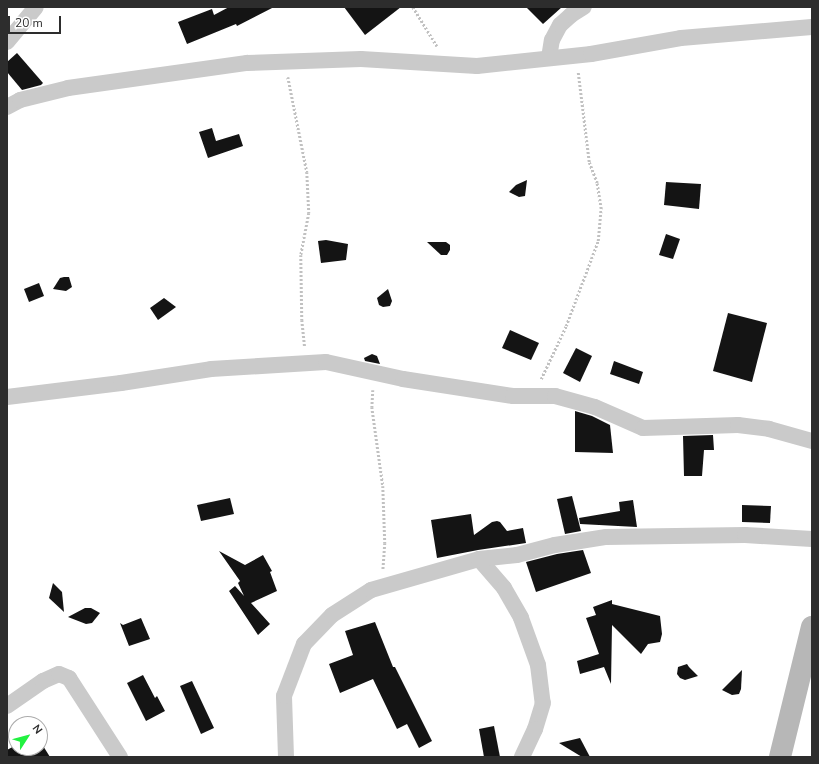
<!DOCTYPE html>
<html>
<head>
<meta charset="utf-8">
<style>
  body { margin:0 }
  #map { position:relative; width:819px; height:764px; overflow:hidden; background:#fff; font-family:"Nunito Sans",sans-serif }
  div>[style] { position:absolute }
  .building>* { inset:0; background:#141414 }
  .path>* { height:2.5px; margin-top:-1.25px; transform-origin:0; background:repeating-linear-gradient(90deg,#c1c1c1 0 2px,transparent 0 4px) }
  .street>* { height:16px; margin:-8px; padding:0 8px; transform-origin:8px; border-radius:8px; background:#cacaca }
  .secondary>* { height:22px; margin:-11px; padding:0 11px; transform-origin:11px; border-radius:11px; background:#b7b7b7 }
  span { translate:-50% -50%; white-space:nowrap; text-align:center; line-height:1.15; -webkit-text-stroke:4px #fff; paint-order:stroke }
  .frame { position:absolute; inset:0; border:8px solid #2d2d2d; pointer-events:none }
  .north { position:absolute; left:8px; top:716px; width:40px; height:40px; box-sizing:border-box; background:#fff; border:1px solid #ababab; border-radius:50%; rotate:54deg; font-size:11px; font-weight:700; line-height:16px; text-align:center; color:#2d2d2d }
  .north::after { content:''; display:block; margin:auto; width:14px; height:18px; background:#22f141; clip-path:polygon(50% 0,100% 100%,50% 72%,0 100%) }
  .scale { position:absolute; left:8px; top:16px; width:53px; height:18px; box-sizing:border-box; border:2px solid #2d2d2d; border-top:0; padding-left:5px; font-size:12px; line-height:14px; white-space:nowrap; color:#2d2d2d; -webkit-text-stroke:3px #fff; paint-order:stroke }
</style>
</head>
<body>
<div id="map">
  <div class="building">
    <div style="clip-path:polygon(229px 7px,274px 7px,237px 26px,236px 24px,187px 44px,178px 22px,212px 9px,214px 15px)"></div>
    <div style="clip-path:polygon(344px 7px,401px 7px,365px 35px)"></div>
    <div style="clip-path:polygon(526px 7px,562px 7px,543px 24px)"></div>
    <div style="clip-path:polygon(17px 53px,43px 83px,41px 85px,22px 90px,7px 72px,7px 62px)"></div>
    <div style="clip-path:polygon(212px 128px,216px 141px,239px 134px,243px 146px,208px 158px,199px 132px)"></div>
    <div style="clip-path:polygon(527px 180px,525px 196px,519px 197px,509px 192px,516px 185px)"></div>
    <div style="clip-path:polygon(666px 182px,701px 184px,699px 209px,664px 205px)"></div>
    <div style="clip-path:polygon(666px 234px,680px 239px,673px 259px,659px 255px)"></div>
    <div style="clip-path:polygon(326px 240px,348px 244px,346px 260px,321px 263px,318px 241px)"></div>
    <div style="clip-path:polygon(427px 242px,446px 242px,450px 245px,450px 250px,447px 255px,441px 255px)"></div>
    <div style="clip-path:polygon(64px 277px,69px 277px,72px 287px,66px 291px,53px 289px,60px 278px)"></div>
    <div style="clip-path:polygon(39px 283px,44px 296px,29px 302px,24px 289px)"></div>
    <div style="clip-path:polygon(388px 289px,392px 301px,390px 306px,383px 307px,379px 305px,377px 298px)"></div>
    <div style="clip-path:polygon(164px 298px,176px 307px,158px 320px,150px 308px)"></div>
    <div style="clip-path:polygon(728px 313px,767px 323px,752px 382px,713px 371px)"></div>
    <div style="clip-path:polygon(510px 330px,539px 343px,531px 360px,502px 348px)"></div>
    <div style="clip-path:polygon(576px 348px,592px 356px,580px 382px,563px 373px)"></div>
    <div style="clip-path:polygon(372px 354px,377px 356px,380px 364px,365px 361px,364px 358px)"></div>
    <div style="clip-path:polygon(614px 361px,643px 372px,639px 384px,610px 374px)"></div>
    <div style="clip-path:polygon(575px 411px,592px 416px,610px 425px,613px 453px,575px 452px)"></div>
    <div style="clip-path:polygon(713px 435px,714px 450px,704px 450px,702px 476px,684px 476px,683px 436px)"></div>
    <div style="clip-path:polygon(572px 496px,581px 531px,565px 534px,557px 499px)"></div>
    <div style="clip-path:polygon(230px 498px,234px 514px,201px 521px,197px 505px)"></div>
    <div style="clip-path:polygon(633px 500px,637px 527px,580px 524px,579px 518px,620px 511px,619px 502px)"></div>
    <div style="clip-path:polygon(742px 505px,771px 506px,770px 523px,742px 522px)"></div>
    <div style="clip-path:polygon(471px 514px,474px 535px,492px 522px,497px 521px,500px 522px,507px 531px,523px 528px,526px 543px,478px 550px,437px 558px,431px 520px)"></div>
    <div style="clip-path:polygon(583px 550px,591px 573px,536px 592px,526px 562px,557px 554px)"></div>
    <div style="clip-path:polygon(219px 551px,245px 565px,263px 555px,272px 571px,270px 572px,277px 591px,251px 603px,270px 624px,258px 635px,229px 591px,235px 586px,244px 596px,238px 583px,240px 581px)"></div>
    <div style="clip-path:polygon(53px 583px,62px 592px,64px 612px,49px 598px)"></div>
    <div style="clip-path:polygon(612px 600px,612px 604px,660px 616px,662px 634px,660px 642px,648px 644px,641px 654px,612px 625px,611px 684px,604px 667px,580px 674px,577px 661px,599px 654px,586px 618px,596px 615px,593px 607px)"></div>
    <div style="clip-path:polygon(85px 608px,91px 608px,100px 613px,92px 623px,86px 624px,68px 617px)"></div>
    <div style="clip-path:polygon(141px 618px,150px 639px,129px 646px,120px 623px,123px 625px)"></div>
    <div style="clip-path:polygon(375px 622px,393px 667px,395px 667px,432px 741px,419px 748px,407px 724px,397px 729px,373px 679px,340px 693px,329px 664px,353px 655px,345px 631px)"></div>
    <div style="clip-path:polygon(687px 664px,689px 667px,698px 676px,685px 680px,680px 678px,677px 674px,678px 667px)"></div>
    <div style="clip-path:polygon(742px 670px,741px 689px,739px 694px,732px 695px,722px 690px)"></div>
    <div style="clip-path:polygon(143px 675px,155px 698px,157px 696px,165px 711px,146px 721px,127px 683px)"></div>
    <div style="clip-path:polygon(192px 681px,214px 728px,201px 734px,180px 686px)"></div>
    <div style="clip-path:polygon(494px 726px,500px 757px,484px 757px,479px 729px)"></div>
    <div style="clip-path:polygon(580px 738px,590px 757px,582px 757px,559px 743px)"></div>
    <div style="clip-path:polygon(40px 741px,50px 757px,7px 757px,7px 750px,16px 745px,16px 748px,40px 748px)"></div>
  </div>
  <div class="path">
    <div style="left:413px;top:7px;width:46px;rotate:58.4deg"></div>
    <div style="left:288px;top:77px;width:97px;rotate:78.7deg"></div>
    <div style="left:307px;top:172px;width:41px;rotate:87.2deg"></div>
    <div style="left:309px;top:213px;width:43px;rotate:100.8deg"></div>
    <div style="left:301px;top:255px;width:65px;rotate:89.1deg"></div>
    <div style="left:302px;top:320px;width:27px;rotate:84deg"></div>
    <div style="left:541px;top:379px;width:59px;rotate:-64.7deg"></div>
    <div style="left:566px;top:326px;width:91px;rotate:-69.4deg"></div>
    <div style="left:598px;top:241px;width:32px;rotate:-85deg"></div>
    <div style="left:601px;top:209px;width:26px;rotate:-99deg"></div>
    <div style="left:597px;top:183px;width:22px;rotate:-111deg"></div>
    <div style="left:589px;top:162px;width:91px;rotate:-97deg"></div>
    <div style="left:373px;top:390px;width:17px;rotate:93deg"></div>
    <div style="left:372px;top:407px;width:80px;rotate:82.1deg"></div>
    <div style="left:383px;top:486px;width:57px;rotate:88deg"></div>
    <div style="left:385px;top:543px;width:27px;rotate:94deg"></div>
  </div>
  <div class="street">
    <div style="left:7px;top:42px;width:45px;rotate:-50.4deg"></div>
    <div style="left:549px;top:58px;width:18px;rotate:-81deg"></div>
    <div style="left:552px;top:40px;width:17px;rotate:-62deg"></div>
    <div style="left:560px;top:25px;width:15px;rotate:-42deg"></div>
    <div style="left:571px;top:15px;width:15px;rotate:-32deg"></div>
    <div style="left:7px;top:107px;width:15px;rotate:-28deg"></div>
    <div style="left:20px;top:100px;width:49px;rotate:-14deg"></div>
    <div style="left:68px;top:88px;width:181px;rotate:-8deg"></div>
    <div style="left:247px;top:63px;width:114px;rotate:-2deg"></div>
    <div style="left:361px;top:59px;width:116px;rotate:3.5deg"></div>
    <div style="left:477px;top:66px;width:115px;rotate:-6deg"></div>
    <div style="left:591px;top:54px;width:91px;rotate:-10.1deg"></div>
    <div style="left:681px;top:38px;width:131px;rotate:-4.8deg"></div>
    <div style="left:7px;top:397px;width:115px;rotate:-7deg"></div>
    <div style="left:121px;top:383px;width:91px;rotate:-8.8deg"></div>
    <div style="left:211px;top:369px;width:115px;rotate:-3.5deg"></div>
    <div style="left:326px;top:362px;width:79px;rotate:12.4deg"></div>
    <div style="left:403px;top:379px;width:111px;rotate:8.8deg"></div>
    <div style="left:513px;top:396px;width:42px"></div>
    <div style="left:555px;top:396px;width:41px;rotate:15.4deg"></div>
    <div style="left:595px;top:407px;width:52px;rotate:23.6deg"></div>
    <div style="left:643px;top:428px;width:95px;rotate:-1.8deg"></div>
    <div style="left:738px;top:425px;width:31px;rotate:7deg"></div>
    <div style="left:769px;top:429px;width:45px;rotate:15.6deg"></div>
    <div style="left:479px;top:559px;width:38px;rotate:49deg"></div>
    <div style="left:504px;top:588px;width:34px;rotate:60deg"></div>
    <div style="left:521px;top:618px;width:50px;rotate:70.1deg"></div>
    <div style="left:538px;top:665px;width:38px;rotate:83deg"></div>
    <div style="left:543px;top:703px;width:27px;rotate:107deg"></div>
    <div style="left:535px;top:729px;width:31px;rotate:115deg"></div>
    <div style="left:7px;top:706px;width:44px;rotate:-34.8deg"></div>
    <div style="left:43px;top:681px;width:17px;rotate:-24deg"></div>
    <div style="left:59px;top:674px;width:11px;rotate:22deg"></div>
    <div style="left:69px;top:678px;width:94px;rotate:57.2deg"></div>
    <div style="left:286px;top:757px;width:61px;rotate:-91.9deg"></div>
    <div style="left:284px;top:696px;width:56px;rotate:-69deg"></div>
    <div style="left:304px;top:644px;width:40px;rotate:-46deg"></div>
    <div style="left:332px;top:615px;width:46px;rotate:-32.7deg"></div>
    <div style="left:371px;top:590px;width:112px;rotate:-16deg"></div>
    <div style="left:479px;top:559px;width:38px;rotate:-6deg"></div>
    <div style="left:517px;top:555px;width:39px;rotate:-15deg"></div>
    <div style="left:555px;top:545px;width:52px;rotate:-8.9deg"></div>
    <div style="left:606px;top:537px;width:139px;rotate:-0.8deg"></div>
    <div style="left:745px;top:535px;width:67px;rotate:3.4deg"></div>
  </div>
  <div class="secondary">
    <div style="left:780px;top:757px;width:134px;rotate:-76.2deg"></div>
  </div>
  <div class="frame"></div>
  <div class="north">N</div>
  <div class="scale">20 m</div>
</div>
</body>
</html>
